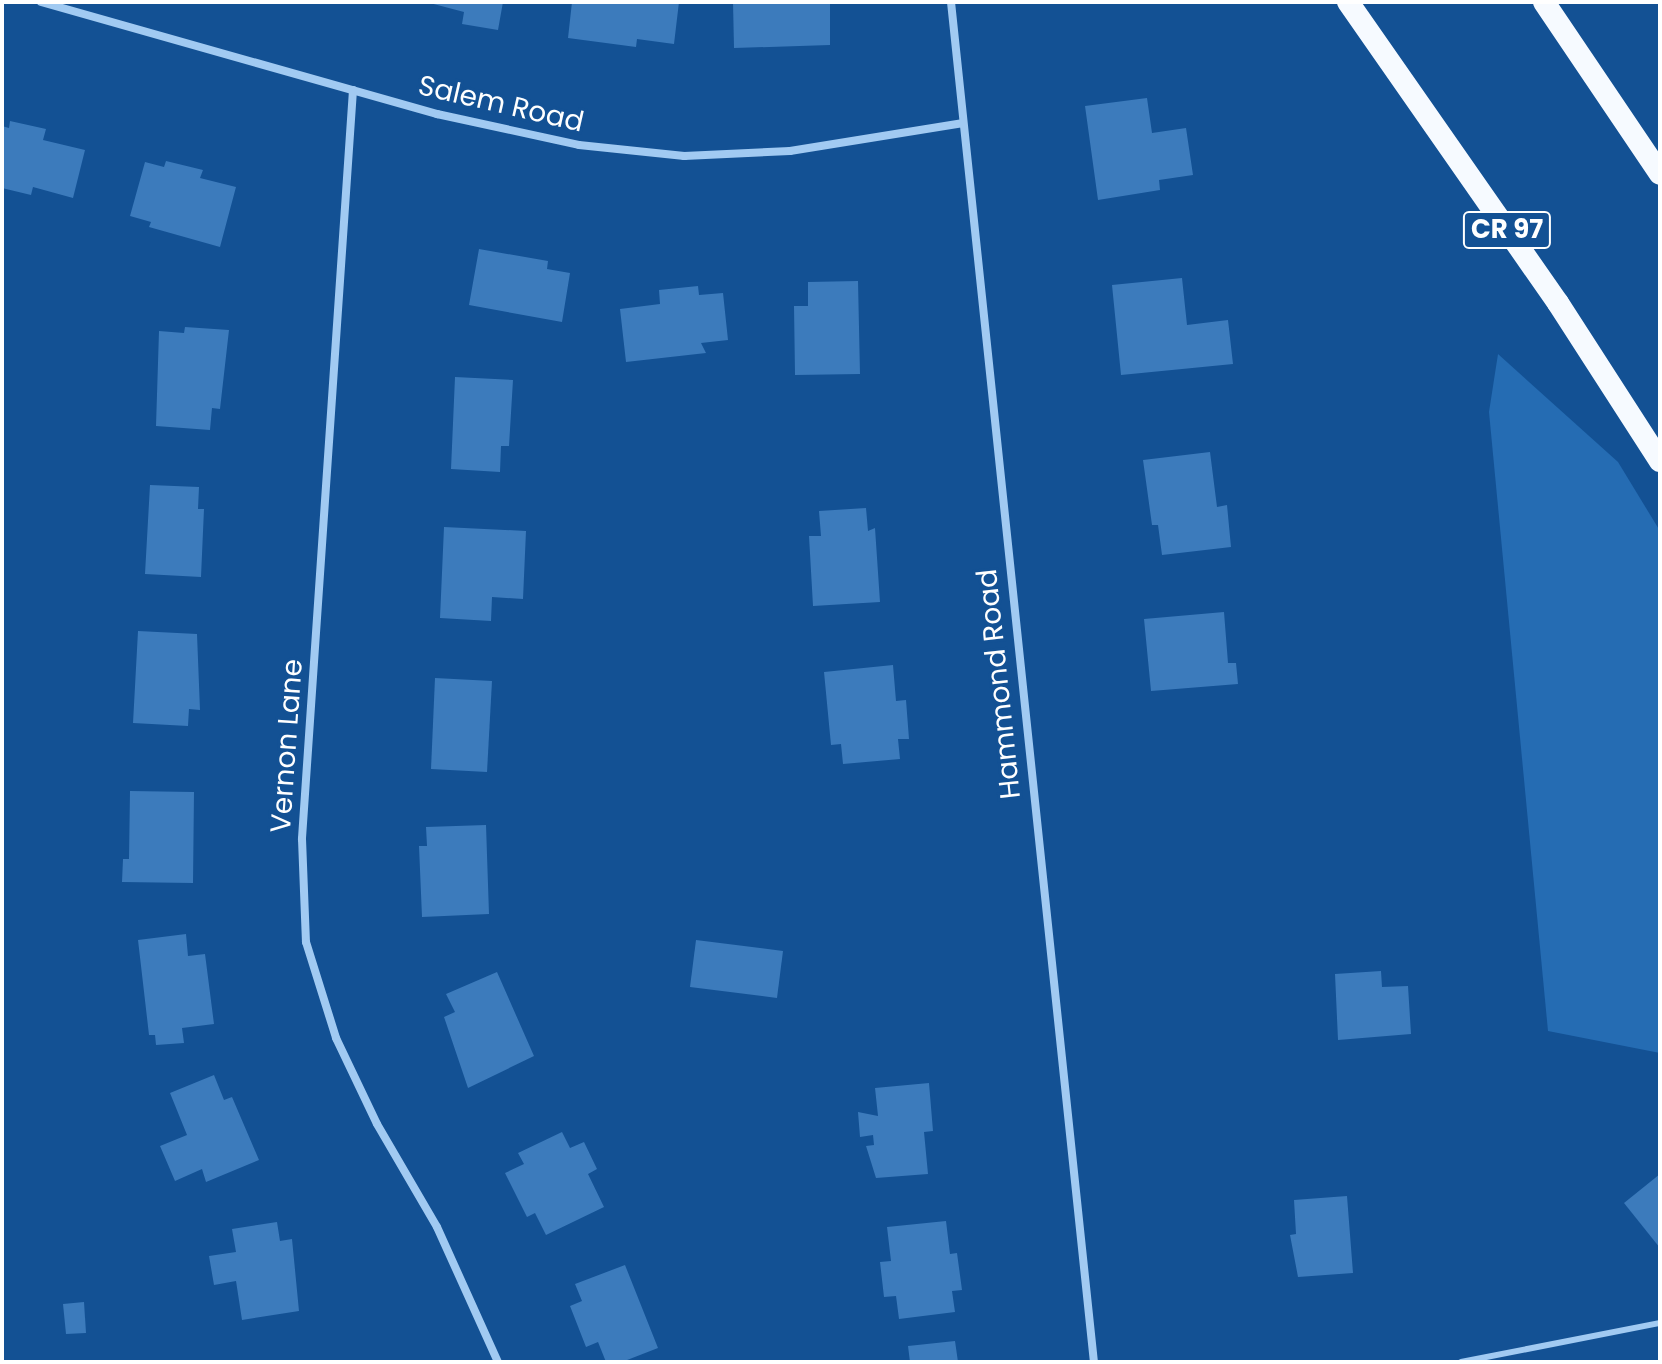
<!DOCTYPE html>
<html>
<head>
<meta charset="utf-8">
<style>
  body { margin:0 }
  #map { position:relative; width:1662px; height:1364px; overflow:hidden; background:#135194; font-family:Poppins,sans-serif }
  div>[style] { position:absolute }
  .green>* { inset:0; background:#256cb3 }
  .building>* { inset:0; background:#3c7bbc }
  .service>* { height:6px; margin:-3px; padding:0 3px; transform-origin:3px; border-radius:3px; background:#a1caf2 }
  .minor>* { height:8px; margin:-4px; padding:0 4px; transform-origin:4px; border-radius:4px; background:#a1caf2 }
  .trunk>* { height:22px; margin:-11px; padding:0 11px; transform-origin:11px; border-radius:11px; background:#f6faff }
  span { translate:-50% -50%; white-space:nowrap; text-align:center; line-height:1.15; -webkit-text-stroke:6px #135194; paint-order:stroke }
  .shield-label span { padding:2px 6px; background:#135194; border:2px solid; border-radius:6px; -webkit-text-stroke-width:0 }
  .shield-label { font-size:26px; color:#fff; font-weight:700 }
  .street-label { font-size:28px; color:#fff }
  .frame { position:absolute; inset:0; border:4px solid #fff; pointer-events:none }
</style>
</head>
<body>
<div id="map">
  <div class="green">
    <div style="clip-path:polygon(1498px 354px,1618px 462px,1660px 531px,1660px 1053px,1548px 1031px,1489px 412px)"></div>
  </div>
  <div class="building">
    <div style="clip-path:polygon(426px 2px,503px 2px,498px 30px,462px 24px,464px 12px)"></div>
    <div style="clip-path:polygon(572px 2px,679px 2px,674px 44px,637px 39px,636px 47px,568px 38px)"></div>
    <div style="clip-path:polygon(733px 2px,830px 2px,830px 45px,734px 48px)"></div>
    <div style="clip-path:polygon(1147px 98px,1152px 133px,1186px 128px,1193px 175px,1159px 180px,1160px 190px,1098px 200px,1085px 106px)"></div>
    <div style="clip-path:polygon(10px 121px,46px 129px,43px 140px,85px 150px,73px 198px,33px 187px,31px 195px,2px 188px,2px 126px,9px 128px)"></div>
    <div style="clip-path:polygon(166px 161px,203px 170px,200px 178px,236px 187px,220px 247px,149px 227px,151px 222px,130px 216px,145px 162px,164px 167px)"></div>
    <div style="clip-path:polygon(479px 249px,548px 261px,547px 269px,570px 273px,562px 322px,469px 305px)"></div>
    <div style="clip-path:polygon(1182px 278px,1187px 325px,1228px 320px,1233px 364px,1121px 375px,1112px 285px)"></div>
    <div style="clip-path:polygon(858px 281px,860px 374px,795px 375px,794px 306px,808px 306px,808px 282px)"></div>
    <div style="clip-path:polygon(698px 286px,699px 295px,723px 293px,728px 340px,701px 343px,706px 353px,626px 362px,620px 309px,660px 304px,659px 290px)"></div>
    <div style="clip-path:polygon(185px 327px,229px 330px,220px 409px,212px 408px,210px 430px,156px 426px,159px 331px,184px 333px)"></div>
    <div style="clip-path:polygon(455px 377px,513px 380px,509px 446px,501px 446px,500px 472px,451px 469px)"></div>
    <div style="clip-path:polygon(1210px 452px,1217px 507px,1227px 505px,1231px 547px,1162px 555px,1158px 525px,1152px 525px,1143px 460px)"></div>
    <div style="clip-path:polygon(150px 485px,199px 487px,198px 509px,204px 509px,201px 577px,145px 574px)"></div>
    <div style="clip-path:polygon(866px 508px,868px 531px,875px 528px,880px 602px,813px 606px,809px 536px,821px 536px,819px 511px)"></div>
    <div style="clip-path:polygon(444px 527px,526px 531px,523px 599px,492px 597px,491px 621px,440px 618px)"></div>
    <div style="clip-path:polygon(1224px 612px,1228px 663px,1236px 663px,1238px 684px,1151px 691px,1144px 619px)"></div>
    <div style="clip-path:polygon(138px 631px,197px 634px,200px 710px,189px 709px,188px 726px,133px 723px)"></div>
    <div style="clip-path:polygon(893px 665px,896px 701px,906px 700px,909px 739px,898px 739px,900px 759px,843px 764px,841px 744px,831px 745px,824px 672px)"></div>
    <div style="clip-path:polygon(435px 678px,492px 681px,487px 772px,431px 769px)"></div>
    <div style="clip-path:polygon(130px 791px,194px 792px,193px 883px,122px 882px,123px 859px,129px 859px)"></div>
    <div style="clip-path:polygon(486px 825px,489px 914px,422px 917px,419px 846px,427px 846px,426px 827px)"></div>
    <div style="clip-path:polygon(186px 934px,188px 956px,205px 954px,214px 1024px,182px 1028px,184px 1043px,156px 1045px,155px 1035px,149px 1035px,138px 940px)"></div>
    <div style="clip-path:polygon(696px 940px,783px 951px,777px 998px,690px 987px)"></div>
    <div style="clip-path:polygon(1381px 971px,1382px 987px,1408px 986px,1411px 1034px,1338px 1040px,1335px 974px)"></div>
    <div style="clip-path:polygon(497px 972px,534px 1056px,468px 1088px,444px 1017px,455px 1012px,446px 994px)"></div>
    <div style="clip-path:polygon(214px 1075px,224px 1100px,232px 1097px,259px 1160px,206px 1182px,202px 1169px,175px 1181px,160px 1146px,187px 1135px,170px 1093px)"></div>
    <div style="clip-path:polygon(929px 1083px,933px 1131px,924px 1132px,928px 1174px,876px 1178px,866px 1146px,874px 1145px,873px 1135px,860px 1137px,858px 1112px,878px 1116px,875px 1088px)"></div>
    <div style="clip-path:polygon(562px 1132px,570px 1148px,584px 1142px,597px 1169px,588px 1174px,604px 1207px,546px 1235px,535px 1213px,527px 1217px,505px 1173px,524px 1164px,518px 1153px)"></div>
    <div style="clip-path:polygon(1660px 1174px,1660px 1248px,1624px 1203px)"></div>
    <div style="clip-path:polygon(1347px 1196px,1353px 1273px,1298px 1277px,1290px 1235px,1296px 1234px,1294px 1200px)"></div>
    <div style="clip-path:polygon(946px 1221px,950px 1254px,957px 1253px,962px 1290px,952px 1291px,955px 1312px,899px 1319px,896px 1296px,884px 1297px,880px 1262px,891px 1261px,887px 1227px)"></div>
    <div style="clip-path:polygon(277px 1222px,280px 1241px,292px 1239px,299px 1311px,242px 1320px,236px 1281px,214px 1285px,209px 1256px,236px 1252px,232px 1229px)"></div>
    <div style="clip-path:polygon(625px 1265px,658px 1348px,622px 1362px,606px 1362px,598px 1342px,586px 1347px,570px 1306px,582px 1301px,575px 1284px)"></div>
    <div style="clip-path:polygon(84px 1302px,86px 1333px,66px 1334px,63px 1304px)"></div>
    <div style="clip-path:polygon(955px 1341px,958px 1362px,910px 1362px,908px 1346px)"></div>
  </div>
  <div class="service">
    <div style="left:1461px;top:1362px;width:203px;rotate:-11.1deg"></div>
  </div>
  <div class="minor">
    <div style="left:41px;top:2px;width:412px;rotate:15.8deg"></div>
    <div style="left:437px;top:114px;width:145px;rotate:12.3deg"></div>
    <div style="left:579px;top:145px;width:106px;rotate:6deg"></div>
    <div style="left:684px;top:156px;width:106px;rotate:-2.7deg"></div>
    <div style="left:790px;top:151px;width:174px;rotate:-9.2deg"></div>
    <div style="left:951px;top:2px;width:1367px;rotate:84deg"></div>
    <div style="left:353px;top:90px;width:751px;rotate:93.9deg"></div>
    <div style="left:302px;top:839px;width:103px;rotate:87.8deg"></div>
    <div style="left:306px;top:942px;width:101px;rotate:72.6deg"></div>
    <div style="left:336px;top:1038px;width:95px;rotate:64.5deg"></div>
    <div style="left:377px;top:1124px;width:119px;rotate:59.8deg"></div>
    <div style="left:437px;top:1227px;width:148px;rotate:65.7deg"></div>
  </div>
  <div class="trunk">
    <div style="left:1348px;top:2px;width:367px;rotate:55.1deg"></div>
    <div style="left:1558px;top:303px;width:188px;rotate:57.2deg"></div>
    <div style="left:1544px;top:2px;width:207px;rotate:56deg"></div>
  </div>
  <div class="shield-label">
    <span style="left:1507px;top:230px">CR 97</span>
  </div>
  <div class="street-label">
    <span style="left:501px;top:104px;rotate:13deg">Salem Road</span>
    <span style="left:999px;top:684px;rotate:-96deg">Hammond Road</span>
    <span style="left:287px;top:746px;rotate:-86deg">Vernon Lane</span>
  </div>
  <div class="frame"></div>
</div>
</body>
</html>
